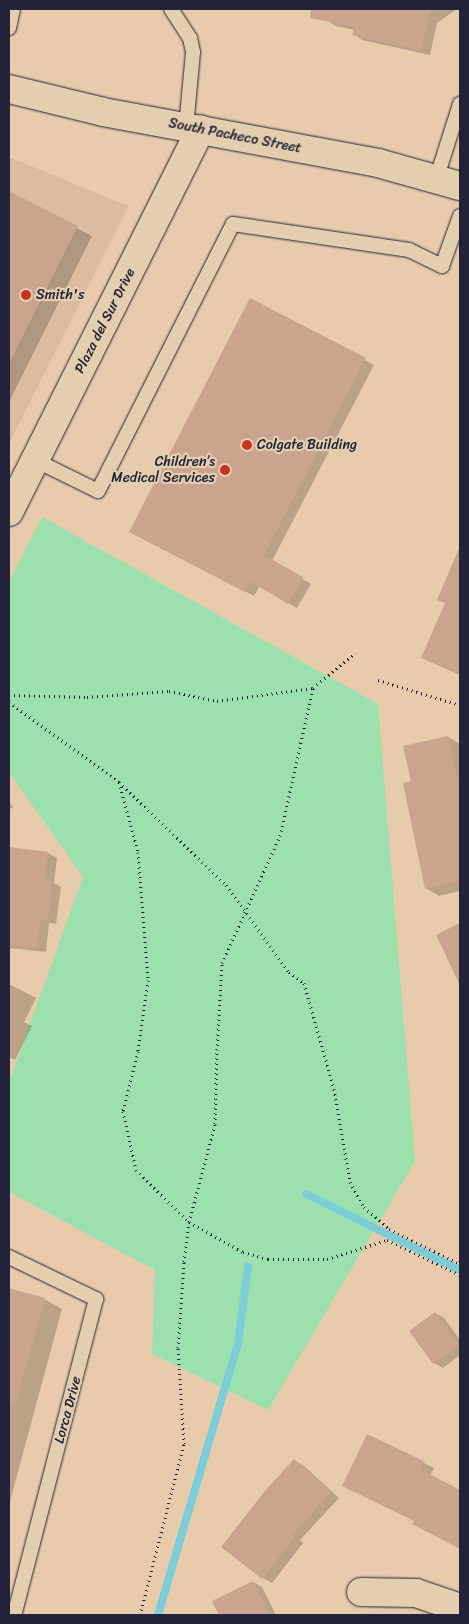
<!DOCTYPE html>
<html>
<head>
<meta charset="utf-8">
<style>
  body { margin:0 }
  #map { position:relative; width:469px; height:1624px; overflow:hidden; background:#e8cbaa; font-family:Sriracha,sans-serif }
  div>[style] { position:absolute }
  .built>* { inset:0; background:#dbbca0 }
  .green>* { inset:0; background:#9ce1ad }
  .shadow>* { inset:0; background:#0003 }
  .stream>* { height:8px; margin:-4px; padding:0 4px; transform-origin:4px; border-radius:4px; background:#7ccdd7 }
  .building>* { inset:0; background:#caa48f }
  .path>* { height:3px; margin-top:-1.5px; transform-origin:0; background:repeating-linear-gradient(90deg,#22223b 0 1px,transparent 0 5px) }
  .roads { filter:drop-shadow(0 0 1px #22223b) drop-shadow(0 0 1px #22223b) }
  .lane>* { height:14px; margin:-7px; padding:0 7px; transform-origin:7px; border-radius:7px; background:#e3cead }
  .street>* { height:28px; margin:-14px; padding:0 14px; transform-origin:14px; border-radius:14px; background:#e3cead }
  .secondary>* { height:28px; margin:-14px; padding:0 14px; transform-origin:14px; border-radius:14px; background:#e3cead }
  .dots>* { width:14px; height:14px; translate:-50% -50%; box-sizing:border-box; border:2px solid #e3cead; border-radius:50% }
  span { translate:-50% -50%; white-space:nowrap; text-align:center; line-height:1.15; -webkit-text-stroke:4.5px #e3cead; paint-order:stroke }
  .street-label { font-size:14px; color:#22223b }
  .poi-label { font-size:14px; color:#22223b }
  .left { translate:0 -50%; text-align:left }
  .right { translate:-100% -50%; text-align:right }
  .frame { position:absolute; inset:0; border:10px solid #22223b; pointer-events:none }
</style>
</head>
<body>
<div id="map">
  <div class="built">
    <div style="clip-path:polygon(9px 157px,129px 206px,9px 444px)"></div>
  </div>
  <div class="green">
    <div style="clip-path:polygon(42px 517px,378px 704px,415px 1161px,268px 1410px,152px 1354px,155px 1270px,9px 1192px,9px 1082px,83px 877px,9px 772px,9px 582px)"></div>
  </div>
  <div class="shadow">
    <div style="clip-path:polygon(331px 9px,457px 9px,437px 23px,430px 55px,362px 40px,354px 34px,355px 30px,336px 26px,328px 21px)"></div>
    <div style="clip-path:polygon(9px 193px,92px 236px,10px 400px,9px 399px)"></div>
    <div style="clip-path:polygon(365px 360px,374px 365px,272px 561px,311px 584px,297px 608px,260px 586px,254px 596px,140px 536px)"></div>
    <div style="clip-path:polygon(460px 551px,460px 675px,423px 657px,446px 604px,439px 599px)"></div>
    <div style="clip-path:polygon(448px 737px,460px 744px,460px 891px,439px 896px,426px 888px,413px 782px)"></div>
    <div style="clip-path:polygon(9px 801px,13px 807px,9px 810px)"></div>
    <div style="clip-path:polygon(9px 848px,48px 853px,57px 858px,54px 883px,61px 887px,56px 924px,49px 923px,46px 952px,9px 948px)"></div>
    <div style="clip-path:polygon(460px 924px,460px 982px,437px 936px)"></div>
    <div style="clip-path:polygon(9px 984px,36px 998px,24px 1022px,32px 1026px,15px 1060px,9px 1057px)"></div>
    <div style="clip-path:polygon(9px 1289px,44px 1299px,62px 1309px,9px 1505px)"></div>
    <div style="clip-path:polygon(435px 1313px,444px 1318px,460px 1340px,460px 1355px,443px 1368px,434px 1363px)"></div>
    <div style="clip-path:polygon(368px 1435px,434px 1468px,430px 1476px,460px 1491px,460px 1548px,425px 1530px,415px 1521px)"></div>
    <div style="clip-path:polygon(294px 1460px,303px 1465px,339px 1498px,300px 1540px,303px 1543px,272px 1583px,263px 1578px)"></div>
    <div style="clip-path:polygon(253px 1582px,262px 1587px,276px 1615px,221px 1615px,214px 1602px)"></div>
  </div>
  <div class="stream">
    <div style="left:306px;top:1194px;width:172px;rotate:26.3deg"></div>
    <div style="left:158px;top:1615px;width:283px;rotate:-73.6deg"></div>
    <div style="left:238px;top:1344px;width:78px;rotate:-82.6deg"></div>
  </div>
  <div class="building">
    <div style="clip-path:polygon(311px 9px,431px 9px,421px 51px,352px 35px,354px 27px,310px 18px)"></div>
    <div style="clip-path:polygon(9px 191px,78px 226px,9px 364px)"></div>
    <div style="clip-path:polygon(250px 298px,366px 358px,264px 555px,303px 577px,288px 604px,250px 581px,245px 592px,129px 532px)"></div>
    <div style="clip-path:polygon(460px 546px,460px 675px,421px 658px,445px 603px,437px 600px)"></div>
    <div style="clip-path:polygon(448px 736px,460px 792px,460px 881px,425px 889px,403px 783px,411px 781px,403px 746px)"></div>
    <div style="clip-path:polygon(9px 847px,48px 852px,45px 879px,52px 881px,48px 920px,40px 919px,37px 948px,9px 945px)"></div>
    <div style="clip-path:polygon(460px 923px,460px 985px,436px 935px)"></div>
    <div style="clip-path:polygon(9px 1288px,45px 1298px,15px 1406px,9px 1405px)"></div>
    <div style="clip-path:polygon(435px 1312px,459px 1345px,433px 1364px,409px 1331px)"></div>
    <div style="clip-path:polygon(367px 1434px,424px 1461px,420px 1469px,460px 1490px,460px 1549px,412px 1524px,414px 1521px,342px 1486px)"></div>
    <div style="clip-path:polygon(294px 1459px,331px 1492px,292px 1535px,295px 1537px,262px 1579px,221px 1547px,265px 1491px)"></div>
    <div style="clip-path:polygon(253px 1581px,270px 1615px,219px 1615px,212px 1601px)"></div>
  </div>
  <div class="path">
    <div style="left:378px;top:680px;width:86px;rotate:17deg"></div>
    <div style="left:9px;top:695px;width:78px;rotate:1.5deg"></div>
    <div style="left:87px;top:697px;width:82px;rotate:-4.2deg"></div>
    <div style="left:169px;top:691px;width:49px;rotate:11.8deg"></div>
    <div style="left:217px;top:701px;width:97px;rotate:-7.7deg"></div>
    <div style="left:9px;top:702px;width:136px;rotate:36deg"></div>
    <div style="left:119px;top:782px;width:149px;rotate:43.9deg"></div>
    <div style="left:226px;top:885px;width:107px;rotate:54.1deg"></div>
    <div style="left:289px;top:972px;width:19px;rotate:36deg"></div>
    <div style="left:304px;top:983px;width:110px;rotate:74.2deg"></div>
    <div style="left:334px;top:1089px;width:94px;rotate:80.2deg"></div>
    <div style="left:350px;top:1182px;width:29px;rotate:61deg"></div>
    <div style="left:364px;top:1207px;width:33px;rotate:41deg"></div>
    <div style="left:389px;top:1229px;width:79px;rotate:26.2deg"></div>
    <div style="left:119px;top:782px;width:73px;rotate:74.8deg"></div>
    <div style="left:138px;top:852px;width:128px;rotate:85.5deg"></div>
    <div style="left:148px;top:980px;width:72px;rotate:98deg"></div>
    <div style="left:138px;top:1051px;width:62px;rotate:104deg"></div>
    <div style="left:123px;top:1111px;width:60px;rotate:77.6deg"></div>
    <div style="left:136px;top:1170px;width:74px;rotate:44.5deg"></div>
    <div style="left:189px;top:1222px;width:62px;rotate:29.1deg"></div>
    <div style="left:243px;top:1252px;width:26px;rotate:16deg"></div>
    <div style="left:268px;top:1259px;width:59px"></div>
    <div style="left:327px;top:1259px;width:63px;rotate:-17.6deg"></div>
    <div style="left:387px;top:1240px;width:81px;rotate:25.6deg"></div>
    <div style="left:140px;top:1615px;width:177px;rotate:-75.6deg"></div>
    <div style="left:184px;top:1444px;width:96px;rotate:-93.6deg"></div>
    <div style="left:178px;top:1348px;width:86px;rotate:-86deg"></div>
    <div style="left:184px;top:1262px;width:40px;rotate:-82.9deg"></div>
    <div style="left:189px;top:1222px;width:101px;rotate:-75.1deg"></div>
    <div style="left:215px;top:1124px;width:74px;rotate:-88.5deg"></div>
    <div style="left:217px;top:1050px;width:87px;rotate:-86.7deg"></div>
    <div style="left:222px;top:963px;width:140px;rotate:-65.5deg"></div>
    <div style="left:280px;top:836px;width:152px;rotate:-77.4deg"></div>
    <div style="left:313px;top:688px;width:55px;rotate:-39.8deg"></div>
  </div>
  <div class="roads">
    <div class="lane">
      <div style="left:171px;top:9px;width:35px;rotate:57deg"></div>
      <div style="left:190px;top:38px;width:14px;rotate:78deg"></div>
      <div style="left:193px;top:52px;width:75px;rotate:95.3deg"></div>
      <div style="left:9px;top:28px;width:19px;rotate:-78deg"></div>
      <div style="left:436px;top:180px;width:80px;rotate:-72.5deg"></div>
      <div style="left:35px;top:460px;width:70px;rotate:26.2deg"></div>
      <div style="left:98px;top:491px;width:299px;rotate:-63.2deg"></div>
      <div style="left:233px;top:224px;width:178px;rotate:8.4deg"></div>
      <div style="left:409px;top:250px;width:37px;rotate:26deg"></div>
      <div style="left:442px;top:266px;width:53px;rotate:-70.2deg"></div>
      <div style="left:9px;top:1257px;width:97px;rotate:25.8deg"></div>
      <div style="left:96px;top:1299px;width:326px;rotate:104.5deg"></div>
    </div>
    <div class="street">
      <div style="left:9px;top:512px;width:428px;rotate:-63.4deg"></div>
      <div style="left:361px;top:1592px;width:55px;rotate:1deg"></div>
      <div style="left:416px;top:1593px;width:46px;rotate:18.8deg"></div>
    </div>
    <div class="secondary">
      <div style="left:9px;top:89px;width:97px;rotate:13.7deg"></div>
      <div style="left:103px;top:112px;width:280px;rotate:10.5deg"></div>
      <div style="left:378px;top:163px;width:85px;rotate:15.7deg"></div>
    </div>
  </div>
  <div class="dots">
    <div style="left:26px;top:295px;background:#c8321e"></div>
    <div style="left:247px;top:445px;background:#c8321e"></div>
    <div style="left:225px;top:470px;background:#c8321e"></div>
  </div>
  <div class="street-label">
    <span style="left:235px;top:136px;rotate:11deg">South Pacheco Street</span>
    <span style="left:105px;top:321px;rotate:-63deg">Plaza del Sur Drive</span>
    <span style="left:68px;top:1410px;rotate:-75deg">Lorca Drive</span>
  </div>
  <div class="poi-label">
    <span class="left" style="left:36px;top:295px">Smith's</span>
    <span class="left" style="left:257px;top:445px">Colgate Building</span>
    <span class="right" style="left:215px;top:470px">Children’s<br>Medical Services</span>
  </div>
  <div class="frame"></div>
</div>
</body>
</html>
